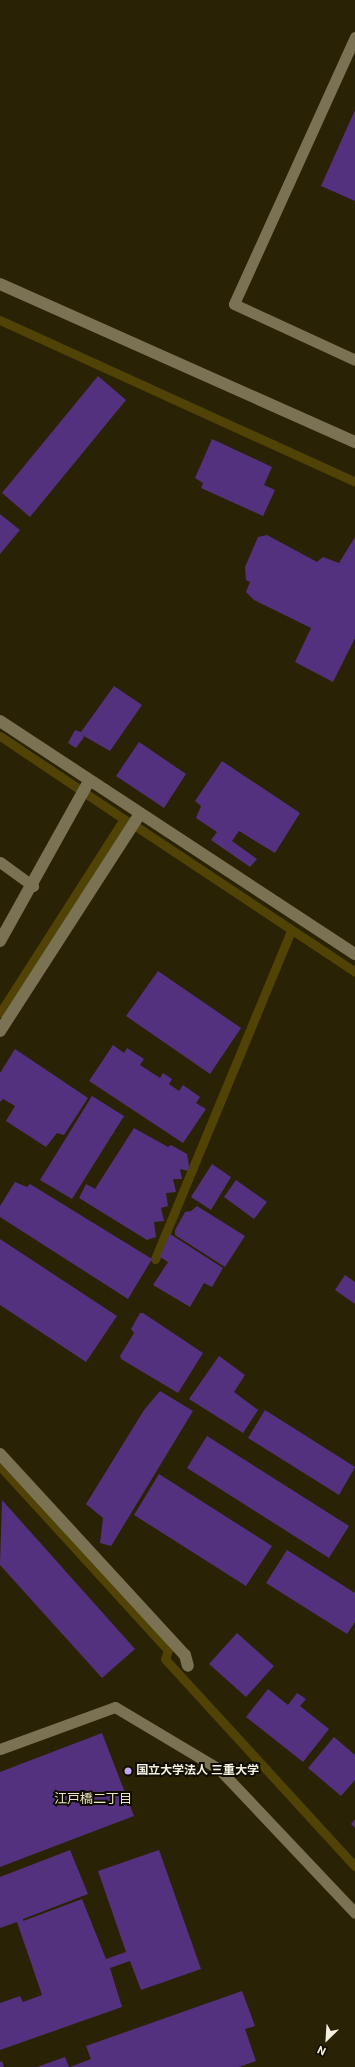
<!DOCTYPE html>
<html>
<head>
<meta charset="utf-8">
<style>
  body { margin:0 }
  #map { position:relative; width:355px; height:2067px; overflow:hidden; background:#292204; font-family:Roboto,"Noto Sans JP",sans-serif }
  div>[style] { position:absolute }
  .stream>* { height:9px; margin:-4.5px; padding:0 4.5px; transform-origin:4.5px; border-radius:4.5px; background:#504305 }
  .building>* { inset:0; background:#54317f }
  .lane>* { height:11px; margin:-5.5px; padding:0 5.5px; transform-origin:5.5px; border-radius:5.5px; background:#7a7253 }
  .street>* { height:12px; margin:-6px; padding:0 6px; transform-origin:6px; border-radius:6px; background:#7a7253 }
  .secondary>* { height:12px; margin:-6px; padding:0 6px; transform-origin:6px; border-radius:6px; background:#7a7253 }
  .dots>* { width:11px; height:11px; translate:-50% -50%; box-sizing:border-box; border:2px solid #0f0c02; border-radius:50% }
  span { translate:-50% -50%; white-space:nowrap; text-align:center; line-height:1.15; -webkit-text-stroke:4px #0f0c02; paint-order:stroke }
  .poi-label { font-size:12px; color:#f5f1e0; font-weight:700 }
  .left { translate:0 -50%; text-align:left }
  .neighbourhood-label { font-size:13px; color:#ece4c1 }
  .north { position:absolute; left:307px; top:2019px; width:40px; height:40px; -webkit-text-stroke:3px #0f0c02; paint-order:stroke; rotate:205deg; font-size:11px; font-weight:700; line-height:16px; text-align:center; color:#f5f1e0 }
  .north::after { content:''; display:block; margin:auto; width:14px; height:18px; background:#f5f1e0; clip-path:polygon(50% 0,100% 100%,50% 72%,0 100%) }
</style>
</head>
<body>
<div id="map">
  <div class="stream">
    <div style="left:0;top:320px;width:390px;rotate:24.5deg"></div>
    <div style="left:0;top:736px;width:149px;rotate:33.8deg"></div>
    <div style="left:124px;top:819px;width:230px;rotate:122.6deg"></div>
    <div style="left:128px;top:821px;width:273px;rotate:33.6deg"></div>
    <div style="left:155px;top:1259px;width:356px;rotate:-67.5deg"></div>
    <div style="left:0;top:1466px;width:249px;rotate:47.6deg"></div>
    <div style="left:168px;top:1650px;width:9px;rotate:108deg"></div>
    <div style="left:165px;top:1659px;width:281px;rotate:47.5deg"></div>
  </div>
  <div class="building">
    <div style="clip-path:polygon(355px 110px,355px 201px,321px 186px)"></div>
    <div style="clip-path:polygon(98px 376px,126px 400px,30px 517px,2px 493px)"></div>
    <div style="clip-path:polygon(212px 439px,272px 467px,264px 485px,275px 490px,263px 516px,201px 488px,203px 483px,195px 478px)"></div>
    <div style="clip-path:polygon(0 514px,20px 530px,0 554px)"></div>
    <div style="clip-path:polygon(267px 535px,317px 562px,323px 557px,339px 563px,355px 537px,355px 638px,333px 682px,295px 662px,311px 628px,254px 600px,246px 592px,250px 582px,246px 580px,245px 567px,258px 537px)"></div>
    <div style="clip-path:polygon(114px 686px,142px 705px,110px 751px,82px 735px,84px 737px,76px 748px,68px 743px,75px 730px,81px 732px)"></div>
    <div style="clip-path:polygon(139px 742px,186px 774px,164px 808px,116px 776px)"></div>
    <div style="clip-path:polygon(222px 761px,300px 813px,275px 853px,239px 831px,232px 841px,257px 859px,250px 867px,211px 840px,217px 832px,196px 818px,201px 806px,195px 801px)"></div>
    <div style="clip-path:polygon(158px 971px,241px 1028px,210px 1074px,126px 1016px)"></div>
    <div style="clip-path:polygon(113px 1045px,124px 1053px,127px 1048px,144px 1059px,140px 1065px,160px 1078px,163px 1073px,172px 1079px,169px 1084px,179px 1091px,183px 1085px,200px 1097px,196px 1103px,206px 1109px,183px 1143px,89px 1081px)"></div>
    <div style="clip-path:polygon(15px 1049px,88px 1098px,64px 1135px,57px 1133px,46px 1147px,6px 1121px,15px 1106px,3px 1099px,0 1102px,0 1073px)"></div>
    <div style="clip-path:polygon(92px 1096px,124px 1116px,72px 1199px,40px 1180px)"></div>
    <div style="clip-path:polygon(134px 1128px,168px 1147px,171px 1145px,187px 1154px,189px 1166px,188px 1171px,180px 1169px,182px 1179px,173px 1179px,176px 1192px,166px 1193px,168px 1206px,161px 1208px,164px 1221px,154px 1222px,156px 1237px,147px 1240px,79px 1198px,86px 1184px,95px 1189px)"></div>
    <div style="clip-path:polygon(212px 1164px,231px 1177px,211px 1210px,191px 1197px)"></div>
    <div style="clip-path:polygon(236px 1180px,267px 1202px,254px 1219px,224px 1197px)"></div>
    <div style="clip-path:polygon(15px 1182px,27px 1187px,30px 1184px,152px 1259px,128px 1299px,0 1217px,0 1206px)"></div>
    <div style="clip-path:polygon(197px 1206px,245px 1236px,225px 1267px,175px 1235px,175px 1230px,185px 1212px,191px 1211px)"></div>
    <div style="clip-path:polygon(170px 1234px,223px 1268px,212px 1287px,204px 1283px,190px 1307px,153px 1285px,168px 1262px,160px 1257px)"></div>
    <div style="clip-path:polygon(0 1239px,117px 1316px,86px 1362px,0 1305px)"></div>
    <div style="clip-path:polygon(345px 1275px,355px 1282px,355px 1304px,335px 1290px)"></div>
    <div style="clip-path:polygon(140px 1313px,143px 1313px,203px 1353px,178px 1393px,121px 1359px,120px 1356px,134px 1333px,131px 1329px)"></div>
    <div style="clip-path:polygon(219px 1356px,245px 1375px,234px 1392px,258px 1410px,243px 1433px,189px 1399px)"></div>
    <div style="clip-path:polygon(160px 1391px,193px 1411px,116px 1538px,111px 1546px,100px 1543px,103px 1518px,86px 1504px,144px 1410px)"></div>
    <div style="clip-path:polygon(265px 1410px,355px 1467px,339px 1495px,248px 1438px)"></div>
    <div style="clip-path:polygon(207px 1436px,349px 1526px,329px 1558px,187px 1468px)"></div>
    <div style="clip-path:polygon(159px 1474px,272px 1546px,246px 1586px,134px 1515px)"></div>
    <div style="clip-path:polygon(2px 1500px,135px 1649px,102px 1678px,0 1565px)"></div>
    <div style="clip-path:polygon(287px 1550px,355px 1593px,355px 1622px,347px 1634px,266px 1583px)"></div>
    <div style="clip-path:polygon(237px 1633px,274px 1666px,246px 1697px,209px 1664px)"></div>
    <div style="clip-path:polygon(268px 1689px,288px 1705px,297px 1693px,306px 1699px,300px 1706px,329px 1729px,303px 1762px,246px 1717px)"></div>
    <div style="clip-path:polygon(102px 1733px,134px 1816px,0 1867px,0 1772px)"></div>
    <div style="clip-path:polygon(334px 1737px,355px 1755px,355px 1780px,341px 1796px,308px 1768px)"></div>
    <div style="clip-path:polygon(355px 1819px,355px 1828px,351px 1824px)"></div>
    <div style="clip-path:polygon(70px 1850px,88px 1894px,23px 1919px,23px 1921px,82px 1899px,106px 1959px,126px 1952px,98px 1871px,159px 1850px,201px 1969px,141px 1990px,130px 1961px,110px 1968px,122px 2007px,0 2050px,0 2003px,20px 1996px,23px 2002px,42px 1995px,17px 1922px,0 1928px,0 1877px)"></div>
    <div style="clip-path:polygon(242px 1991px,255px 2026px,245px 2029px,256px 2061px,239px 2067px,70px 2067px,91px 2059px,86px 2046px)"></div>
    <div style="clip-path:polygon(65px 2057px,69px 2067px,37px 2067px)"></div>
    <div style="clip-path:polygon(2px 2061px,4px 2067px,0 2067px,0 2062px)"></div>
  </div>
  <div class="lane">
    <div style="left:355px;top:37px;width:293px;rotate:114.4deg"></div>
    <div style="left:234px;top:304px;width:133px;rotate:24.8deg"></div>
    <div style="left:0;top:862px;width:41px;rotate:36deg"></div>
    <div style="left:0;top:1749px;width:122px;rotate:-20.1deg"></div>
    <div style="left:115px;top:1707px;width:121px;rotate:30.8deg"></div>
    <div style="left:219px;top:1769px;width:198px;rotate:46.6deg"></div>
  </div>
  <div class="street">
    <div style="left:0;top:721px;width:425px;rotate:33.3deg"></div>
    <div style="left:0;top:1031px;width:257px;rotate:-57.2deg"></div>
    <div style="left:0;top:1454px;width:273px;rotate:47.4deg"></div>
    <div style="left:185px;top:1655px;width:11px;rotate:75deg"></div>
  </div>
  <div class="secondary">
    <div style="left:0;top:284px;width:389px;rotate:24deg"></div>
    <div style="left:0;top:941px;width:183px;rotate:-60.9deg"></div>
  </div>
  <div class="dots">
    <div style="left:128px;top:1771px;background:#c3a7f2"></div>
  </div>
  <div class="poi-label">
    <span class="left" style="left:136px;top:1771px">国立大学法人 三重大学</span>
  </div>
  <div class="neighbourhood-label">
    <span style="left:93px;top:1799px">江戸橋二丁目</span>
  </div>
  <div class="north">N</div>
</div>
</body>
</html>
